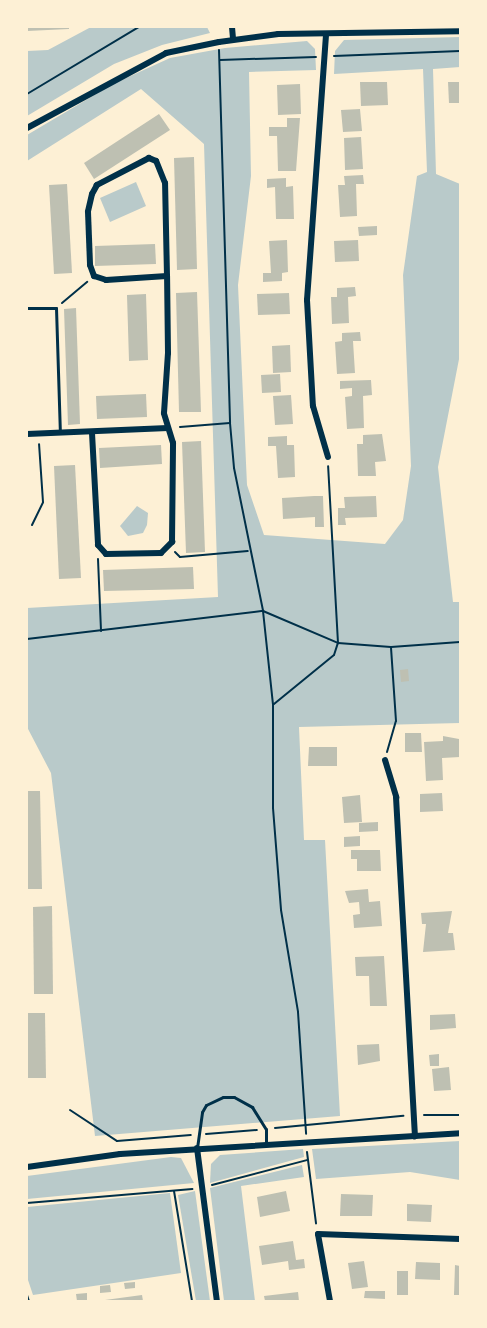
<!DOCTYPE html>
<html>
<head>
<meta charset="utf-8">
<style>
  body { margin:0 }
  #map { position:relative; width:487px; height:1328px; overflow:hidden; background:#fdf0d5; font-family:"Roboto Serif",serif }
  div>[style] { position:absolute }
  .green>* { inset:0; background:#b9caca }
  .building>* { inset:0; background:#bec0b2 }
  .path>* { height:2px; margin:-1px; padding:0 1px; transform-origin:1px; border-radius:1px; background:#003049 }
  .service>* { height:3px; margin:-1.5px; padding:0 1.5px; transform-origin:1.5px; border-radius:1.5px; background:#003049 }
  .minor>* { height:6px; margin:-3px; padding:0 3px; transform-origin:3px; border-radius:3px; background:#003049 }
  span { translate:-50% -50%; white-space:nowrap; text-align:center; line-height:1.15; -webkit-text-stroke:6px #fdf0d5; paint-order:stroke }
  .frame { position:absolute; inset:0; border:28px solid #fdf0d5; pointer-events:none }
</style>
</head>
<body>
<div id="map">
  <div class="green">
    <div style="clip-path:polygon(91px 27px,207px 27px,210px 33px,162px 45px,114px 64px,27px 116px,27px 51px,48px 50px)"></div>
    <div style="clip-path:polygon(460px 37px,460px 67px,433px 69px,436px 174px,460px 184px,460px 354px,438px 467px,453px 602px,460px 602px,460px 723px,299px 727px,304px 840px,325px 840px,340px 1116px,95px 1136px,51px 773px,27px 727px,27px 608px,218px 597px,204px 144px,141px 89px,27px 161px,27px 135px,113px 84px,170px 58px,225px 48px,307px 41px,315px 49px,316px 70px,249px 72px,251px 176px,238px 285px,247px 485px,264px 535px,385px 544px,403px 520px,411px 466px,403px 275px,417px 176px,427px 172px,423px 69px,334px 74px,335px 51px,344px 40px)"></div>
    <div style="clip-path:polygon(136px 182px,146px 206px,110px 222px,100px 198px)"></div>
    <div style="clip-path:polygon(137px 506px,148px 513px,147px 525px,143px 533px,128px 536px,120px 526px)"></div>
    <div style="clip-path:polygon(460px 1141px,460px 1180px,410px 1172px,316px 1179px,312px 1149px)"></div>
    <div style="clip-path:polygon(303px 1149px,304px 1157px,210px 1183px,211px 1164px,220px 1155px)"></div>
    <div style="clip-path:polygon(171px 1157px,181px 1158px,194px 1183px,27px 1199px,27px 1176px)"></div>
    <div style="clip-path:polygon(302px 1165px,304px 1177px,241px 1186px,255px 1301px,224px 1301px,210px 1188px)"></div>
    <div style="clip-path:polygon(195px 1191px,210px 1301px,196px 1301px,178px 1195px)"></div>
    <div style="clip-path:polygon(170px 1193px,181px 1273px,33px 1295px,27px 1277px,27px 1207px)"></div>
  </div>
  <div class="building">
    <div style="clip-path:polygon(27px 27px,69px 27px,69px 29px,27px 31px)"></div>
    <div style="clip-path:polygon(360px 82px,387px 82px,388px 105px,361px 106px)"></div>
    <div style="clip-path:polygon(448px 82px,460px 82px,460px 103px,449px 103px)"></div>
    <div style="clip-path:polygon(300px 84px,301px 114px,278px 115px,277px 85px)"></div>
    <div style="clip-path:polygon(360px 109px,362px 131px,343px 132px,341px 110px)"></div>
    <div style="clip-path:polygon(159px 114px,170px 130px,94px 179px,84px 163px)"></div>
    <div style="clip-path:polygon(287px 118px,300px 118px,296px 171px,278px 171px,277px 136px,269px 136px,269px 127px,287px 127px)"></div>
    <div style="clip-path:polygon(361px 137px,363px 169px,345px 170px,344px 138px)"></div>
    <div style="clip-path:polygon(194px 157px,197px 269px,177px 270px,174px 158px)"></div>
    <div style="clip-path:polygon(363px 175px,364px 184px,356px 184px,357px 216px,340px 217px,338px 185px,345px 185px,344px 176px)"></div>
    <div style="clip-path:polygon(286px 178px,286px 187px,293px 186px,294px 219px,276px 219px,275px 187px,267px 188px,267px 179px)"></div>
    <div style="clip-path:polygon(67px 184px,72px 273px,54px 274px,49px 185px)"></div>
    <div style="clip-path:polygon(377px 226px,377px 235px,359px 236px,358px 227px)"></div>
    <div style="clip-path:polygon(287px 240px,288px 272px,282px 273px,282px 281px,263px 282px,263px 273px,271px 273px,269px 241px)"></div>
    <div style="clip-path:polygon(358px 240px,359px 261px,335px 262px,334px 241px)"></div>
    <div style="clip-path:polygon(155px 244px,156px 264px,95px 266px,95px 246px)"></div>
    <div style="clip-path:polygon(355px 287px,356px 296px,348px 297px,349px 323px,332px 324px,331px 297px,337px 297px,337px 288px)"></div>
    <div style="clip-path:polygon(197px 292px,201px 412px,179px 412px,176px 293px)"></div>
    <div style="clip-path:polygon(289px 293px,290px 314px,258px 315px,257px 294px)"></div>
    <div style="clip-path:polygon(146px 294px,148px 360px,129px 361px,127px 295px)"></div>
    <div style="clip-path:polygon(76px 308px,80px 424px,68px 425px,64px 309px)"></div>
    <div style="clip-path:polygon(360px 332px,361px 341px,353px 341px,355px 373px,337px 374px,335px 342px,342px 341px,342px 333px)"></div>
    <div style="clip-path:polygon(290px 345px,291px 372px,273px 373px,272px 346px)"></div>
    <div style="clip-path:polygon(280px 374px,281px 392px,262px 393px,261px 375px)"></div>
    <div style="clip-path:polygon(371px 380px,372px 395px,363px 396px,364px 428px,347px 429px,345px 397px,352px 396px,352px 388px,340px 389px,340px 381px)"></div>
    <div style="clip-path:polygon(146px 394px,147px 417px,97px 419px,96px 396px)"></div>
    <div style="clip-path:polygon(291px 395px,293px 424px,275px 425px,273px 396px)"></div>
    <div style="clip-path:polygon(382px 434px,386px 461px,375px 462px,376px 476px,358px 476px,357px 444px,363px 444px,363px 435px)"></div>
    <div style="clip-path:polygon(287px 436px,287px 445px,294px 445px,295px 477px,278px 478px,276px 446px,268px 446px,268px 437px)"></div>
    <div style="clip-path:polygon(201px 441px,205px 552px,186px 553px,182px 442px)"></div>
    <div style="clip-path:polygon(161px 445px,162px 464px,100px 468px,99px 448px)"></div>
    <div style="clip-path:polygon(75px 465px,81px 578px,59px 579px,54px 466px)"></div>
    <div style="clip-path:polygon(314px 496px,323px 496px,324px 527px,315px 527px,315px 517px,283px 519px,282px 498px)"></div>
    <div style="clip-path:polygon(376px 496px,377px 517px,345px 518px,346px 525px,338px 525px,338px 508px,345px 508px,344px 497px)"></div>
    <div style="clip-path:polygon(193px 567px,194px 589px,104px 591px,103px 570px)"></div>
    <div style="clip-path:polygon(408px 669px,409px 681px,401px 682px,400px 670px)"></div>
    <div style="clip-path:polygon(405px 733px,421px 733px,422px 752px,405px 752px)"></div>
    <div style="clip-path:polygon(443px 736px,459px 739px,460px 757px,442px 758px,443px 780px,426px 781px,424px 742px,443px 741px)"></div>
    <div style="clip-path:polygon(309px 747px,337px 747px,337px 766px,308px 766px)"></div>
    <div style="clip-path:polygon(27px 791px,40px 791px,42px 889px,27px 889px)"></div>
    <div style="clip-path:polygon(442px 793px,443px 811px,420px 812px,420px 794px)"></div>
    <div style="clip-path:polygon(360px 795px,362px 822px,344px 823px,342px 797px)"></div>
    <div style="clip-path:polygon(378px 822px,378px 831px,359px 832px,359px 823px)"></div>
    <div style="clip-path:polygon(360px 836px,360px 846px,344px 847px,344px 837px)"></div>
    <div style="clip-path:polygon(351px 850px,380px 850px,381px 871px,357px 871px,357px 859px,351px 859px)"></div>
    <div style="clip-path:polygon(368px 889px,369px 902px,380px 901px,382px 926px,354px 928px,353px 915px,360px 914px,359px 902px,349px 903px,345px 891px)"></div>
    <div style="clip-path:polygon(52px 906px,53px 994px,34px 994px,33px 907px)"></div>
    <div style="clip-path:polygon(452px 911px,448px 933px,453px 933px,455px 950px,423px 952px,426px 924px,422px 924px,421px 913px)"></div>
    <div style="clip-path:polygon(384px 956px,387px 1006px,370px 1006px,369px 976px,356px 976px,355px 957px)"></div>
    <div style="clip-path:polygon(27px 1013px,45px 1013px,46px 1078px,27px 1078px)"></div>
    <div style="clip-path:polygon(455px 1014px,456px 1028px,430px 1030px,430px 1015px)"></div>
    <div style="clip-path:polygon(379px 1044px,380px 1061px,358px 1065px,357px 1045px)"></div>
    <div style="clip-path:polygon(439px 1054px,439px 1066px,430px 1066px,429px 1055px)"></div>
    <div style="clip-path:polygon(449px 1067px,451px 1090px,434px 1091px,432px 1069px)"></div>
    <div style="clip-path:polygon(286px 1191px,290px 1211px,260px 1217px,257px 1197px)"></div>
    <div style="clip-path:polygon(341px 1194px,373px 1195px,372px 1216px,340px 1216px)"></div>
    <div style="clip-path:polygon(407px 1204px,432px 1205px,431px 1222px,407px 1221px)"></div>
    <div style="clip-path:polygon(293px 1241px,296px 1260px,304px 1259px,305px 1268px,289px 1270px,288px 1261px,262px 1265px,259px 1246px)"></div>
    <div style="clip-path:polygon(364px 1261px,368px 1287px,352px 1289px,348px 1263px)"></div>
    <div style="clip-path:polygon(416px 1262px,440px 1263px,440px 1280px,415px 1279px)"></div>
    <div style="clip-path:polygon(455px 1265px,460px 1266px,460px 1295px,454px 1295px)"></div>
    <div style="clip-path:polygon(397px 1271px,408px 1271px,408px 1295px,397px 1295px)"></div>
    <div style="clip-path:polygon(135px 1282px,135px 1288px,125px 1289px,124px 1283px)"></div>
    <div style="clip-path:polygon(110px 1285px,111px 1292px,100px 1293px,100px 1286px)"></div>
    <div style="clip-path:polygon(365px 1291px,385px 1291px,385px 1299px,364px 1298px)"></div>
    <div style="clip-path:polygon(298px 1292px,299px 1301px,265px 1301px,264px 1296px)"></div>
    <div style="clip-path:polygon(87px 1293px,87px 1300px,77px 1301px,76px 1294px)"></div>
    <div style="clip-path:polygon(142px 1295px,143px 1301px,105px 1301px,105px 1300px)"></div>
  </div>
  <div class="path">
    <div style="left:219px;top:50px;width:373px;rotate:88.3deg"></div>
    <div style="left:230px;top:423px;width:45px;rotate:84.9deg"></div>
    <div style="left:234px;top:468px;width:146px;rotate:78.5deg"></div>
    <div style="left:263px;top:611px;width:94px;rotate:83.9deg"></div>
    <div style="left:273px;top:704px;width:104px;rotate:90deg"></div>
    <div style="left:273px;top:808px;width:102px;rotate:85.5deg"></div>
    <div style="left:281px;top:910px;width:103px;rotate:80.5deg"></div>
    <div style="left:298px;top:1012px;width:122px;rotate:86.2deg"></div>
    <div style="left:334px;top:56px;width:126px;rotate:-2.3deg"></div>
    <div style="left:220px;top:60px;width:96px;rotate:-1.8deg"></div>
    <div style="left:27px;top:94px;width:131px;rotate:-30.9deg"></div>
    <div style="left:62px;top:303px;width:33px;rotate:-40deg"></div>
    <div style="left:180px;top:427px;width:50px;rotate:-4.6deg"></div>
    <div style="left:32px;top:525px;width:25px;rotate:-64deg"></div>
    <div style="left:43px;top:502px;width:58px;rotate:-93.9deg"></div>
    <div style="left:175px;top:552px;width:7px;rotate:45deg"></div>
    <div style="left:180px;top:557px;width:68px;rotate:-5deg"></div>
    <div style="left:98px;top:559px;width:72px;rotate:87.6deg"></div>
    <div style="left:27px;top:639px;width:238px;rotate:-6.8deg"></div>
    <div style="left:263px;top:611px;width:82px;rotate:23.1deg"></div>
    <div style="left:338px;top:643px;width:53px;rotate:4.3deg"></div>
    <div style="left:391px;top:647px;width:69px;rotate:-4.1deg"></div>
    <div style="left:274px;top:704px;width:77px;rotate:-39.2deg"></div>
    <div style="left:334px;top:655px;width:13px;rotate:-72deg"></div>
    <div style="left:338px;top:643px;width:177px;rotate:-93.2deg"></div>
    <div style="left:387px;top:752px;width:32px;rotate:-74deg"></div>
    <div style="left:396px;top:721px;width:73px;rotate:-93.9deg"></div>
    <div style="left:70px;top:1110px;width:56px;rotate:33.4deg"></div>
    <div style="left:117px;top:1141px;width:74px;rotate:-4.6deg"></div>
    <div style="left:424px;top:1115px;width:36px"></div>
    <div style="left:275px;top:1128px;width:129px;rotate:-5.4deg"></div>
    <div style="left:206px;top:1134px;width:51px;rotate:-4.5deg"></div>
    <div style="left:307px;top:1152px;width:72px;rotate:82.8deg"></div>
    <div style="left:212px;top:1185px;width:98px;rotate:-14.7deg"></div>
    <div style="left:174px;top:1191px;width:111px;rotate:80.7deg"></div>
    <div style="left:27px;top:1203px;width:166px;rotate:-4.8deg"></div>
    <div style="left:27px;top:1295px;width:6px;rotate:72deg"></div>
  </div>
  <div class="service">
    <div style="left:27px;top:308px;width:29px"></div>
    <div style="left:56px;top:308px;width:125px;rotate:88.2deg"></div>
    <div style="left:197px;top:1148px;width:36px;rotate:-82deg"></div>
    <div style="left:202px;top:1112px;width:8px;rotate:-60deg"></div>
    <div style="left:206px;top:1105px;width:19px;rotate:-25deg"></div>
    <div style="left:223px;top:1097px;width:11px"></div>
    <div style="left:234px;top:1097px;width:21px;rotate:29deg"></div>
    <div style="left:252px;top:1107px;width:26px;rotate:58deg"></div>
    <div style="left:266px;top:1129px;width:14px;rotate:90deg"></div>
  </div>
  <div class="minor">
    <div style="left:232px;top:27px;width:12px;rotate:85deg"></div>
    <div style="left:326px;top:35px;width:266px;rotate:94.1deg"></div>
    <div style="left:307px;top:300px;width:106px;rotate:86.8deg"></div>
    <div style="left:313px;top:406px;width:53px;rotate:73.6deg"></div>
    <div style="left:27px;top:128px;width:158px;rotate:-28.3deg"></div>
    <div style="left:166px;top:53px;width:54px;rotate:-11.7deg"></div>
    <div style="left:219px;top:42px;width:60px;rotate:-7.7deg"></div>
    <div style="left:278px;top:34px;width:182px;rotate:-0.9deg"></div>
    <div style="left:92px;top:433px;width:112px;rotate:86.9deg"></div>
    <div style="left:98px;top:545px;width:12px;rotate:48deg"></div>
    <div style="left:106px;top:554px;width:55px;rotate:-1deg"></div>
    <div style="left:161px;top:553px;width:16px;rotate:-45deg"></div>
    <div style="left:172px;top:542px;width:99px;rotate:-89.4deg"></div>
    <div style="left:173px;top:443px;width:31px;rotate:-107deg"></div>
    <div style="left:164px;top:413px;width:60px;rotate:-86.2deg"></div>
    <div style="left:168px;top:353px;width:77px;rotate:-90.7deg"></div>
    <div style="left:167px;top:276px;width:93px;rotate:-91.2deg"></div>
    <div style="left:165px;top:183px;width:24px;rotate:-112deg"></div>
    <div style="left:156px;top:161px;width:8px;rotate:-157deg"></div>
    <div style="left:149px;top:158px;width:59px;rotate:152.6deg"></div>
    <div style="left:97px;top:185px;width:10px;rotate:119deg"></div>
    <div style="left:92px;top:194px;width:18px;rotate:103deg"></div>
    <div style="left:88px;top:212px;width:53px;rotate:87.8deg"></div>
    <div style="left:90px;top:265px;width:12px;rotate:70deg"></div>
    <div style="left:94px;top:276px;width:13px;rotate:18deg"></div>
    <div style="left:106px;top:280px;width:61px;rotate:-3.8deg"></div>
    <div style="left:27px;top:434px;width:141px;rotate:-2.4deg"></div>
    <div style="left:385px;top:760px;width:39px;rotate:73deg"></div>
    <div style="left:396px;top:797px;width:340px;rotate:86.8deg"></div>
    <div style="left:197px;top:1148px;width:154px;rotate:82.6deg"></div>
    <div style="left:27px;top:1167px;width:94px;rotate:-8deg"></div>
    <div style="left:120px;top:1154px;width:341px;rotate:-3.5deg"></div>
    <div style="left:330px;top:1301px;width:68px;rotate:-100.2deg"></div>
    <div style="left:318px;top:1234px;width:142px;rotate:2deg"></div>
  </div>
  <div class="frame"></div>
</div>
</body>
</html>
